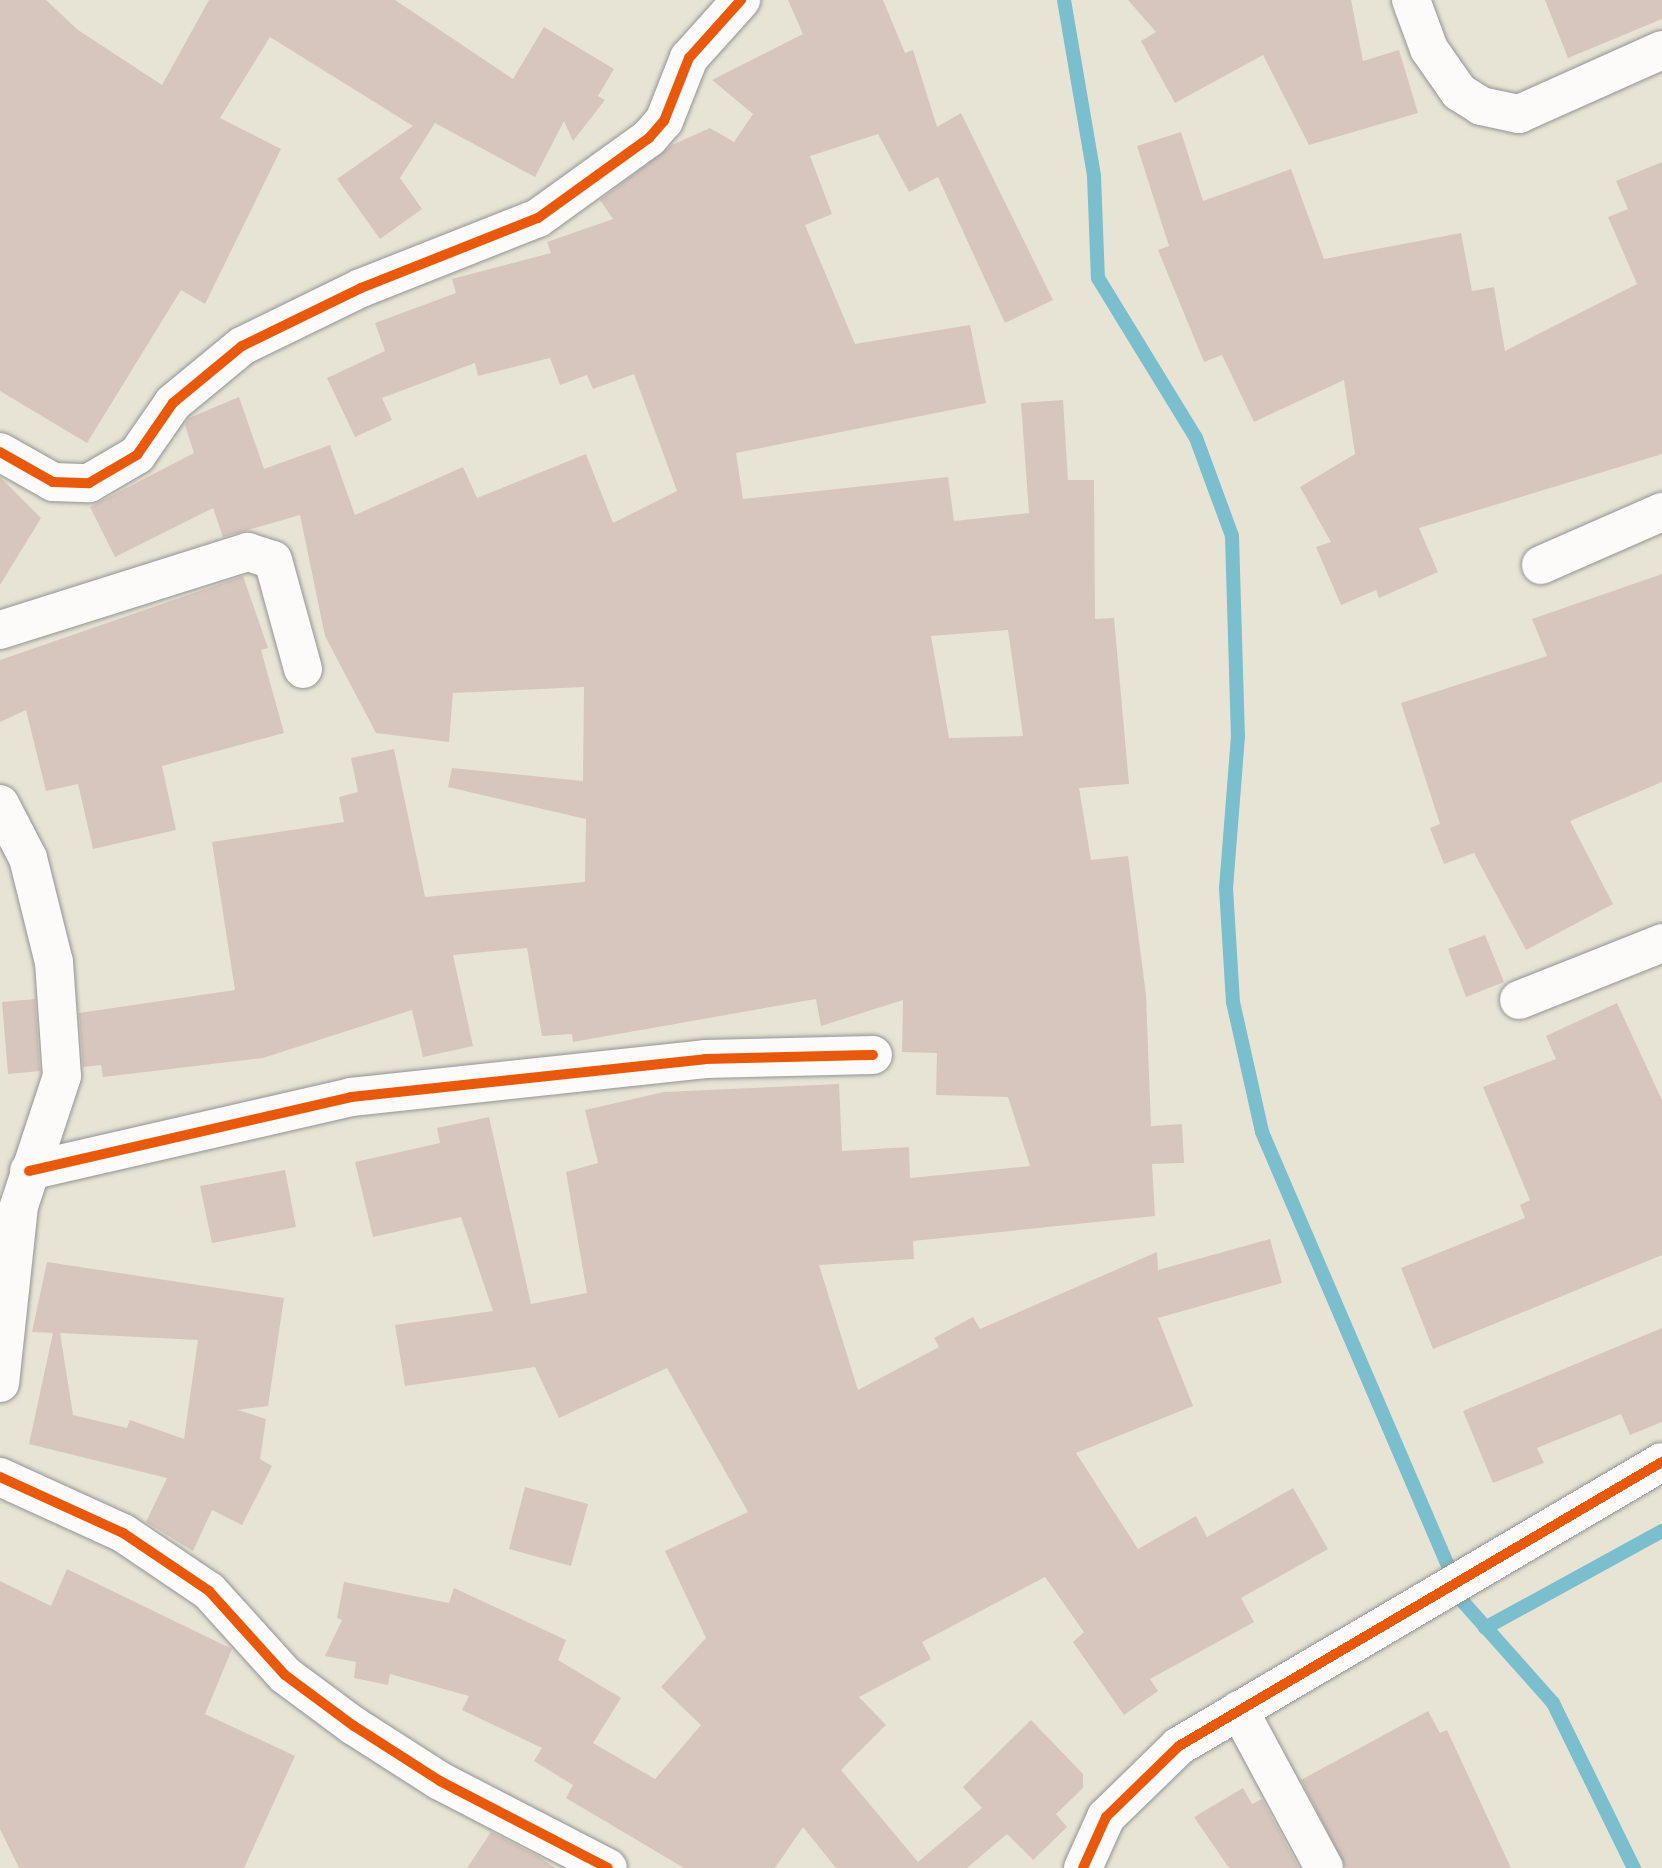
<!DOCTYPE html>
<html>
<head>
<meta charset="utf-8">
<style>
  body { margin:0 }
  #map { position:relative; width:1662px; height:1868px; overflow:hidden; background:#e8e4d5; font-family:"Gentium Book Plus",serif }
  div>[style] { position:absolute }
  .stream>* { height:14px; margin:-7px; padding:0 7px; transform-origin:7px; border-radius:7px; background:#7bbece }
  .building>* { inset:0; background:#d7c6bd }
  .roads { filter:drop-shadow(0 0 2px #929494) drop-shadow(0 0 2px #929494) }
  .minor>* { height:38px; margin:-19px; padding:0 19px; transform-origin:19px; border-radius:19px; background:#fcfbf9 }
  .cycleway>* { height:10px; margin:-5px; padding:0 5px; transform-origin:5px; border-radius:5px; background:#e8590c }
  span { translate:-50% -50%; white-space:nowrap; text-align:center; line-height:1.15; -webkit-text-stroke:5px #fcf5e5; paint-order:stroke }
</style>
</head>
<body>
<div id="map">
  <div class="stream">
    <div style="left:1064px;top:0;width:179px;rotate:80.3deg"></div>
    <div style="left:1094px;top:176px;width:102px;rotate:87.8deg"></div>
    <div style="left:1098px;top:278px;width:188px;rotate:58.5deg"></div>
    <div style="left:1196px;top:438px;width:104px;rotate:69.8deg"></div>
    <div style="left:1232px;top:536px;width:200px;rotate:88.3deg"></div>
    <div style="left:1238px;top:736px;width:152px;rotate:94.5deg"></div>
    <div style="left:1226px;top:888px;width:114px;rotate:86.5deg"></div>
    <div style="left:1233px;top:1002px;width:133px;rotate:77.4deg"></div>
    <div style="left:1262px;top:1132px;width:512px;rotate:66.79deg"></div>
    <div style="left:1464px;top:1603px;width:134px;rotate:48.3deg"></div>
    <div style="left:1553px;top:1703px;width:184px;rotate:63.9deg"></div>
    <div style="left:1485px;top:1628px;width:202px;rotate:-28.7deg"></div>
  </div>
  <div class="building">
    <div style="clip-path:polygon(0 0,46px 0,78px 30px,162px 85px,209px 0,395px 0,513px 79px,544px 27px,614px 69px,598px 96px,605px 100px,573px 141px,564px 121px,535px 177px,435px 123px,400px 178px,422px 209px,380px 239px,337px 179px,413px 126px,270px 37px,220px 118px,281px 149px,205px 304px,181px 290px,87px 443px,0 391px)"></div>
    <div style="clip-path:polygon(evenodd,788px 0,883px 0,905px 53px,913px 50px,937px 127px,961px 113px,1053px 300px,1005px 323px,938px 177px,909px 192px,878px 134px,810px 156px,832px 214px,805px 225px,855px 344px,970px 325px,986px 403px,736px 453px,743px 499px,948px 477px,954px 521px,1029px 513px,1021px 403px,1063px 400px,1068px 480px,1094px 480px,1095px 619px,1114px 618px,1129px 784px,1079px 788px,1091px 860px,1128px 856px,1146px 995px,1151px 1126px,1182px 1124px,1184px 1163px,1152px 1164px,1155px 1216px,913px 1241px,914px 1259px,819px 1265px,858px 1390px,939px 1347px,934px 1338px,973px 1317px,980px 1329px,1157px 1252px,1158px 1270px,1270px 1239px,1282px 1283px,1158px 1318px,1193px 1406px,1076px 1453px,1138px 1549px,1196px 1516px,1207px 1537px,1293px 1488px,1328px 1549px,1241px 1598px,1254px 1622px,1150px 1679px,1158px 1691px,1124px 1715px,1073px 1642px,1084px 1632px,1045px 1577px,922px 1642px,931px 1659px,859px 1697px,886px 1725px,841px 1770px,918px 1862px,982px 1808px,963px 1787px,1031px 1720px,1083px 1774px,1083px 1788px,1056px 1814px,1067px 1827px,1033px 1860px,1007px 1834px,967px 1868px,836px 1868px,803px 1827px,775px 1868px,684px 1868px,566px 1798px,573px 1785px,534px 1761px,542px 1748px,462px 1710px,469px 1696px,390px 1674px,388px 1685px,354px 1678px,356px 1662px,325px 1656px,342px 1620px,337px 1618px,344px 1582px,449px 1603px,454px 1588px,566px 1640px,558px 1660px,621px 1698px,593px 1743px,655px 1779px,701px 1725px,661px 1687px,706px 1638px,665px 1551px,748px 1512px,667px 1368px,559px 1418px,535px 1367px,405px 1386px,395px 1325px,493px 1311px,461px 1217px,373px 1237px,355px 1162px,440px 1143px,437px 1128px,489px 1117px,531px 1304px,587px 1293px,566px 1172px,598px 1163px,585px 1110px,664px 1092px,839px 1084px,842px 1151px,909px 1147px,910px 1178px,1030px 1166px,1008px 1097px,936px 1095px,937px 1053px,902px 1052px,903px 1000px,821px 1026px,816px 999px,573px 1042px,572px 1034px,542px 1036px,527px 948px,453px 955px,473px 1046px,423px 1057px,412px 1010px,263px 1058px,103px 1077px,101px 1065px,83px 1067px,79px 1013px,235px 990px,212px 842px,344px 822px,339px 797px,358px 792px,351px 758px,394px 749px,425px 897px,585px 882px,586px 819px,448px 787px,452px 768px,583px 781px,584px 687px,453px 693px,449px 742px,376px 733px,325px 636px,300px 515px,223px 537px,213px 508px,115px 557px,90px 507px,194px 453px,185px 425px,189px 418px,239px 397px,264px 469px,330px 445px,355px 515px,463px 467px,477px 498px,586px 454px,613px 523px,677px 491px,634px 374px,593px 389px,587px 375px,560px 385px,550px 358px,478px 376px,475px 363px,382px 398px,392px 420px,355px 437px,327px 378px,385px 351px,375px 323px,456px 293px,452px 279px,551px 253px,547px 242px,613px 219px,600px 200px,672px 145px,710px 128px,734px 142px,753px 114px,712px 80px,803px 34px,788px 0,1008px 630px,1023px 736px,949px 738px,931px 636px,1008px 630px)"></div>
    <div style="clip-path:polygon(1128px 0,1351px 0,1363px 61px,1399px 50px,1418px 113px,1309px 145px,1263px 55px,1175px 103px,1141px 41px,1156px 32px)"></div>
    <div style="clip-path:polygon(1545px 0,1662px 0,1662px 19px,1568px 58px)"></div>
    <div style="clip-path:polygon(1181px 132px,1203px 201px,1291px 169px,1324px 259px,1461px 233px,1472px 291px,1494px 287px,1505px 351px,1637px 284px,1608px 217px,1628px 209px,1616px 181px,1662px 162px,1662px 454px,1419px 528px,1438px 572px,1379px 598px,1376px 590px,1341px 605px,1316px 547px,1331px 542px,1300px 487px,1355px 454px,1344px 380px,1254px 422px,1222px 355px,1204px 362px,1158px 250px,1169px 246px,1137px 146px)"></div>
    <div style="clip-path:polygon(0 477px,41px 518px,0 585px)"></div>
    <div style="clip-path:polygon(1662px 574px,1662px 782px,1570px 821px,1613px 904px,1526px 950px,1474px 853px,1444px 864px,1430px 828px,1440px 824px,1401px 703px,1547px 656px,1532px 619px)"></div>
    <div style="clip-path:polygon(243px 576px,268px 648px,261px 650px,284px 733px,162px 766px,176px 830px,93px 849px,78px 784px,46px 791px,26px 710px,0 722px,0 660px)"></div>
    <div style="clip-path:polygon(1485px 935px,1504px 982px,1466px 997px,1448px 949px)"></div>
    <div style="clip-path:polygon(35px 999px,40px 1071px,8px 1074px,2px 1002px)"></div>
    <div style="clip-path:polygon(1617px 1003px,1662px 1100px,1662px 1255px,1433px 1349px,1401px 1268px,1525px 1218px,1520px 1205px,1530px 1200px,1483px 1087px,1556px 1059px,1546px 1036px)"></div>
    <div style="clip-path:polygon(285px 1170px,296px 1227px,212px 1243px,200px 1186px)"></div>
    <div style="clip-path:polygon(evenodd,47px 1262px,284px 1298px,268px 1406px,238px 1410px,266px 1419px,260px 1459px,272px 1466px,242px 1525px,212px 1510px,193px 1551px,146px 1522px,167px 1478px,29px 1444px,53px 1333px,32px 1332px,47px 1262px,60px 1333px,198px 1340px,184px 1439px,130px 1420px,127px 1428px,73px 1415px,60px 1333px)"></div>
    <div style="clip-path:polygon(1662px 1328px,1662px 1422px,1630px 1435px,1621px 1414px,1537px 1448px,1544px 1463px,1493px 1483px,1463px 1411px)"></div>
    <div style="clip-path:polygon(525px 1487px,588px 1504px,571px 1566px,509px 1549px)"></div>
    <div style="clip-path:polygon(67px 1569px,232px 1649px,205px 1714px,295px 1756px,244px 1868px,19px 1868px,0 1829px,0 1581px,51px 1606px)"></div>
    <div style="clip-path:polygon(1428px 1711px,1440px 1733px,1447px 1730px,1511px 1868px,1346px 1868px,1301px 1780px)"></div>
    <div style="clip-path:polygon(1243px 1788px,1252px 1804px,1262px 1799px,1299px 1868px,1229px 1868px,1194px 1817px)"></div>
    <div style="clip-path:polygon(491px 1832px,538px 1856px,555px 1868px,467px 1868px)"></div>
  </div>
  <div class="roads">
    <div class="minor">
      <div style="left:1411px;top:0;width:52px;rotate:69.8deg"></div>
      <div style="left:1429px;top:49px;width:52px;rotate:55.1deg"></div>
      <div style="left:1459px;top:92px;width:26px;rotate:32deg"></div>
      <div style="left:1481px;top:106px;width:39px;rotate:12deg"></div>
      <div style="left:1519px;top:114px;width:157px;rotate:-24.1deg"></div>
      <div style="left:0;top:452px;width:61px;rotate:29.5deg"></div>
      <div style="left:53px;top:482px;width:36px;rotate:2deg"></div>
      <div style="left:89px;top:483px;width:56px;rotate:-30.3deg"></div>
      <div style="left:137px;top:455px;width:63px;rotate:-55.3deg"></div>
      <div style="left:173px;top:403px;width:89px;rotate:-39.6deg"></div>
      <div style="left:242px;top:346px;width:132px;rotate:-26deg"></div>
      <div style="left:361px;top:288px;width:190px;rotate:-21.6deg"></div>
      <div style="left:538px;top:218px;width:137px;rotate:-35.8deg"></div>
      <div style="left:649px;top:138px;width:23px;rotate:-49deg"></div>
      <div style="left:664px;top:121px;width:68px;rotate:-68.4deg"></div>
      <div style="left:689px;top:58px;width:78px;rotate:-48.1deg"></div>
      <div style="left:1541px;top:565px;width:132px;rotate:-23.7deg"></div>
      <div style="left:0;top:630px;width:260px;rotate:-17.5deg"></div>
      <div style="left:248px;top:552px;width:26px;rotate:18deg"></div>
      <div style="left:273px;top:560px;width:113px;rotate:74.6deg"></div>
      <div style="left:0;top:804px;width:61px;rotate:62.6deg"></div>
      <div style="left:28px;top:858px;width:107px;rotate:76deg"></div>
      <div style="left:54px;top:962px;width:114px;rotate:86deg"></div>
      <div style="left:62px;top:1076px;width:137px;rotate:108.3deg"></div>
      <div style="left:19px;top:1206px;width:178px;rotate:96.1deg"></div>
      <div style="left:1519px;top:1000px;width:154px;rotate:-21.7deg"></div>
      <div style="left:29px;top:1171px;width:330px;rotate:-12.9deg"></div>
      <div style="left:351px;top:1097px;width:356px;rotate:-6.1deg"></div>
      <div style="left:705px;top:1059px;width:168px;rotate:-1.4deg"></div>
      <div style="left:0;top:1477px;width:135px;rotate:24.5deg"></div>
      <div style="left:123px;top:1533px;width:104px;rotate:34deg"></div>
      <div style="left:209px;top:1591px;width:113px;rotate:47.9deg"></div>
      <div style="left:285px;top:1675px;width:86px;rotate:36.5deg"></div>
      <div style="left:354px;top:1726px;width:102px;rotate:32.6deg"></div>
      <div style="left:440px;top:1781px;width:189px;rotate:27.4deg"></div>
      <div style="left:1239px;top:1710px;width:179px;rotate:61.7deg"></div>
      <div style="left:1083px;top:1868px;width:56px;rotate:-65.7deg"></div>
      <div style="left:1106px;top:1817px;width:102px;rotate:-44.2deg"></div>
      <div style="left:1179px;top:1746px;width:560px;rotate:-30.46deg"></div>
    </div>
  </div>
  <div class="cycleway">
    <div style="left:0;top:452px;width:61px;rotate:29.5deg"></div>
    <div style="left:53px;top:482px;width:36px;rotate:2deg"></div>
    <div style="left:89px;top:483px;width:56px;rotate:-30.3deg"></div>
    <div style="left:137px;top:455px;width:63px;rotate:-55.3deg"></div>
    <div style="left:173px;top:403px;width:89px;rotate:-39.6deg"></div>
    <div style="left:242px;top:346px;width:132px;rotate:-26deg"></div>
    <div style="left:361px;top:288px;width:190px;rotate:-21.6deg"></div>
    <div style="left:538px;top:218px;width:137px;rotate:-35.8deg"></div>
    <div style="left:649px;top:138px;width:23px;rotate:-49deg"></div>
    <div style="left:664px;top:121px;width:68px;rotate:-68.4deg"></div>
    <div style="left:689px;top:58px;width:78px;rotate:-48.1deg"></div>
    <div style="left:29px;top:1171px;width:330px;rotate:-12.9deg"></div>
    <div style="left:351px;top:1097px;width:356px;rotate:-6.1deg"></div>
    <div style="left:705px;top:1059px;width:168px;rotate:-1.4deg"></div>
    <div style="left:0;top:1477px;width:135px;rotate:24.5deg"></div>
    <div style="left:123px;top:1533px;width:104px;rotate:34deg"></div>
    <div style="left:209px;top:1591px;width:113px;rotate:47.9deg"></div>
    <div style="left:285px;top:1675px;width:86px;rotate:36.5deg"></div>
    <div style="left:354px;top:1726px;width:102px;rotate:32.6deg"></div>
    <div style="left:440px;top:1781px;width:189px;rotate:27.4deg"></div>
    <div style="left:1083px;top:1868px;width:56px;rotate:-65.7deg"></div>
    <div style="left:1106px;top:1817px;width:102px;rotate:-44.2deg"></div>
    <div style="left:1179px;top:1746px;width:560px;rotate:-30.46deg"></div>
  </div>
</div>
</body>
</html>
